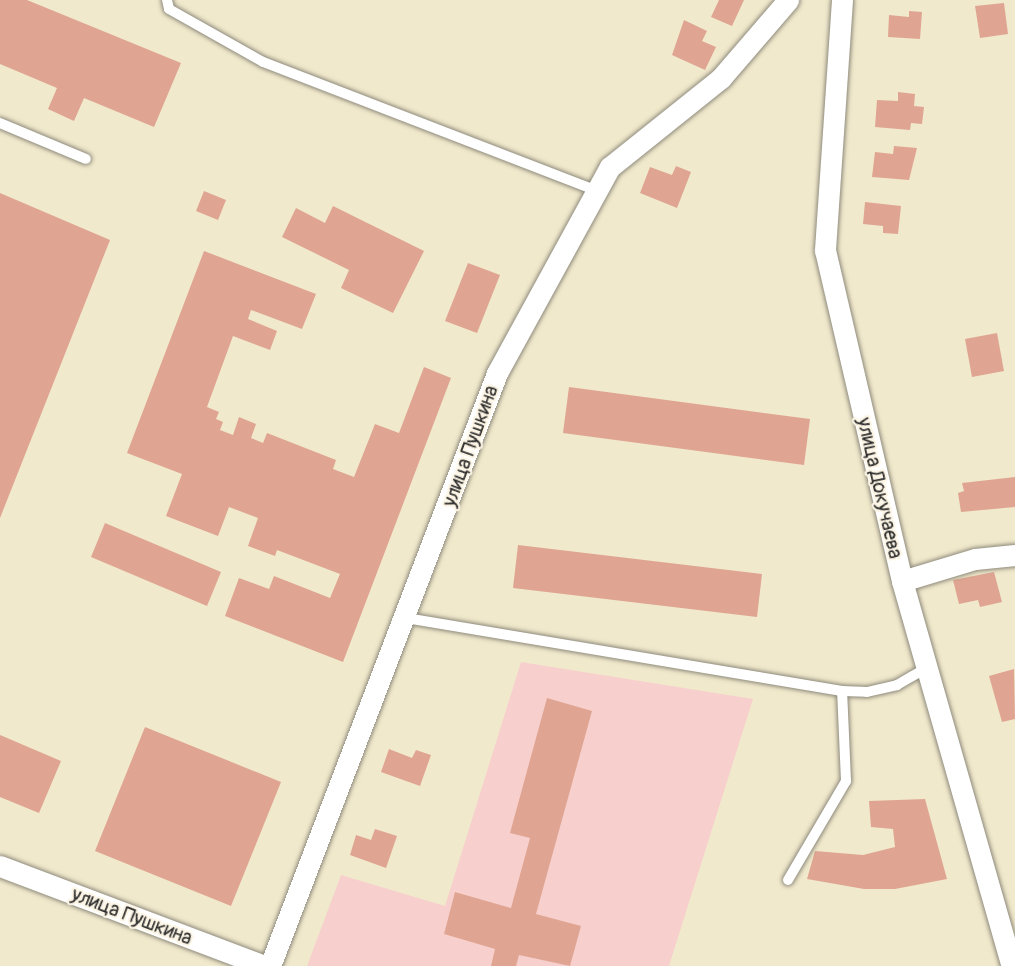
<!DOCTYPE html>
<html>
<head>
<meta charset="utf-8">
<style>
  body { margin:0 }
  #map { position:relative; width:1015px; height:966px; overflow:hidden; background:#f1e9cc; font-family:Pangolin,sans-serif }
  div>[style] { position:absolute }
  .built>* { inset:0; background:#f7d0cd }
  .building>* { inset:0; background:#dfa592 }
  .roads { filter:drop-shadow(0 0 2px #8e8a7c) drop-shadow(0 0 2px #8e8a7c) }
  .lane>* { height:10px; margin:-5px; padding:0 5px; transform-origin:5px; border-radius:5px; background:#fff }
  .street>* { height:21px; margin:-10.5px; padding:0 10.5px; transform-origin:10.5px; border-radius:10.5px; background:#fff }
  span { translate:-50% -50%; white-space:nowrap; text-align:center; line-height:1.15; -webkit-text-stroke:4.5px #fcf5e5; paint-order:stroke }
  .street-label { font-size:20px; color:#2b2b2b }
</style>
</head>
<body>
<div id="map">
  <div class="built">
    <div style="clip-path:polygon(521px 662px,753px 699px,669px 966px,307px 966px,341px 875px,445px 906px)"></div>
  </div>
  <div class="building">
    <div style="clip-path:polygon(0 0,27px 0,181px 63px,154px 127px,84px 98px,74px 121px,48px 109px,57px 88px,0 64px)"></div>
    <div style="clip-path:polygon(719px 0,744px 0,732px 26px,711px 17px)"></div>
    <div style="clip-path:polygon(1004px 3px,1008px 34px,980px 38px,975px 6px)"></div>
    <div style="clip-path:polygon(909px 11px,922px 12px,920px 39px,888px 37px,889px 15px,909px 17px)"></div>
    <div style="clip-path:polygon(684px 20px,707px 31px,702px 41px,716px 47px,705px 70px,672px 55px)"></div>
    <div style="clip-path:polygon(898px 92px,915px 94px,914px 106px,924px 107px,922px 124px,911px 123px,910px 130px,875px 127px,877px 100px,898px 101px)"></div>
    <div style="clip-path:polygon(894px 146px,917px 148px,909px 180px,872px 177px,875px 152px,893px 154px)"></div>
    <div style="clip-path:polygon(676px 166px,691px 172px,677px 208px,640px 193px,650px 167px,672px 175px)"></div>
    <div style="clip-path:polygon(204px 191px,226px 200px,218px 220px,196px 211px)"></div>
    <div style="clip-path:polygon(0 193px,110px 240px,0 518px)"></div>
    <div style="clip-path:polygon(865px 202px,901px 206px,898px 234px,883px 233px,883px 226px,863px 224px)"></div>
    <div style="clip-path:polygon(333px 206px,424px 251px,393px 313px,341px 288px,349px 270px,282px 237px,296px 208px,325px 223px)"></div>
    <div style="clip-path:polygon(204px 251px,316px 294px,302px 329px,251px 310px,248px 319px,277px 331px,270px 350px,233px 336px,207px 407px,219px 412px,216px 419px,223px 422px,220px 430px,233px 435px,239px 417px,256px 424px,251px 438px,263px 443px,267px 433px,336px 460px,333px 469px,354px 477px,375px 424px,399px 433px,424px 367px,451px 378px,343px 662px,225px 616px,239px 578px,269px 589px,274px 576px,330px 598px,340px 574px,277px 550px,275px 556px,248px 546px,258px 518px,229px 507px,218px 536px,166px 516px,182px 474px,127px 453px)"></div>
    <div style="clip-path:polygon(468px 263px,500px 275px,477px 333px,445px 321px)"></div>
    <div style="clip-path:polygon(997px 333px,1004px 371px,972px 377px,965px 339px)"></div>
    <div style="clip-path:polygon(569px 387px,810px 419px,804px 465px,563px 433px)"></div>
    <div style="clip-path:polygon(1015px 477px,1015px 507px,961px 512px,958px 493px,964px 491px,962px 483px)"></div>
    <div style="clip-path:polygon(105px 523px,221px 572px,207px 606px,91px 557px)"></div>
    <div style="clip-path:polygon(518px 545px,762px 574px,757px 617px,513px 588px)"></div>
    <div style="clip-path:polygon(994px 572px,1002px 602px,980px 607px,978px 600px,959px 604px,953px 580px)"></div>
    <div style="clip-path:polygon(1014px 669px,1015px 719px,1002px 722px,989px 676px)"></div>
    <div style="clip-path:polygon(547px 698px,592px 711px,536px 914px,581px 926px,570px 966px,519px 955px,516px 966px,491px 966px,495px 949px,444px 934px,455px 892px,511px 908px,530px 838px,510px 833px)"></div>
    <div style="clip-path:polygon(145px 727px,281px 782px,231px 906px,95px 851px)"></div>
    <div style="clip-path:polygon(0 735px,61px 761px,39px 813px,0 797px)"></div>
    <div style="clip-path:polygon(389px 749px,412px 758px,416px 750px,431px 755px,420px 786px,381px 772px)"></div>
    <div style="clip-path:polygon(925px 799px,947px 879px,895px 889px,864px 889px,807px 879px,815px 851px,863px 855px,895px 847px,893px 829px,871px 827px,869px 801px)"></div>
    <div style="clip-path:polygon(375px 829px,397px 836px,386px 868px,350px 855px,356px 835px,371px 840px)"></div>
  </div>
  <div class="roads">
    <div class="lane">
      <div style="left:167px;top:0;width:9px;rotate:77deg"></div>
      <div style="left:169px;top:9px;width:108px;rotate:29.4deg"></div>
      <div style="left:263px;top:62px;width:358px;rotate:21.1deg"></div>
      <div style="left:0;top:123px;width:93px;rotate:22.7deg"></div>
      <div style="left:406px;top:618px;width:442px;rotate:9.5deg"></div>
      <div style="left:842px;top:691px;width:25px;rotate:2deg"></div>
      <div style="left:867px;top:692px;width:31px;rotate:-13deg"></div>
      <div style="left:897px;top:685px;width:34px;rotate:-30deg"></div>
      <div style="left:788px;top:880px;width:115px;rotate:-59.6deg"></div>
      <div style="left:846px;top:781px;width:90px;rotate:-92.5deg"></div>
    </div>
    <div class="street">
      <div style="left:842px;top:0;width:251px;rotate:93.9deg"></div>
      <div style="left:825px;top:250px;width:340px;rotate:76.9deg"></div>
      <div style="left:902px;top:581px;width:400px;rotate:74.1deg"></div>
      <div style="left:902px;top:581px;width:76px;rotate:-16.8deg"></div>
      <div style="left:975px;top:559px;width:40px;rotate:-5.7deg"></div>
      <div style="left:0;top:866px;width:283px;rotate:20.7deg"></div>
      <div style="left:270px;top:966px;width:635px;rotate:-69.05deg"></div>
      <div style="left:497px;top:373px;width:235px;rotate:-61.3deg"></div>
      <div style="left:610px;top:167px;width:142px;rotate:-38.7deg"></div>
      <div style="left:721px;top:78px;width:103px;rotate:-49.3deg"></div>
    </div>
  </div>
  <div class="street-label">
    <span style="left:470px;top:446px;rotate:-70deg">улица Пушкина</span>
    <span style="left:880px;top:488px;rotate:77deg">улица Докучаева</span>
    <span style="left:132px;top:916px;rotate:21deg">улица Пушкина</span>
  </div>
</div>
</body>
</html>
